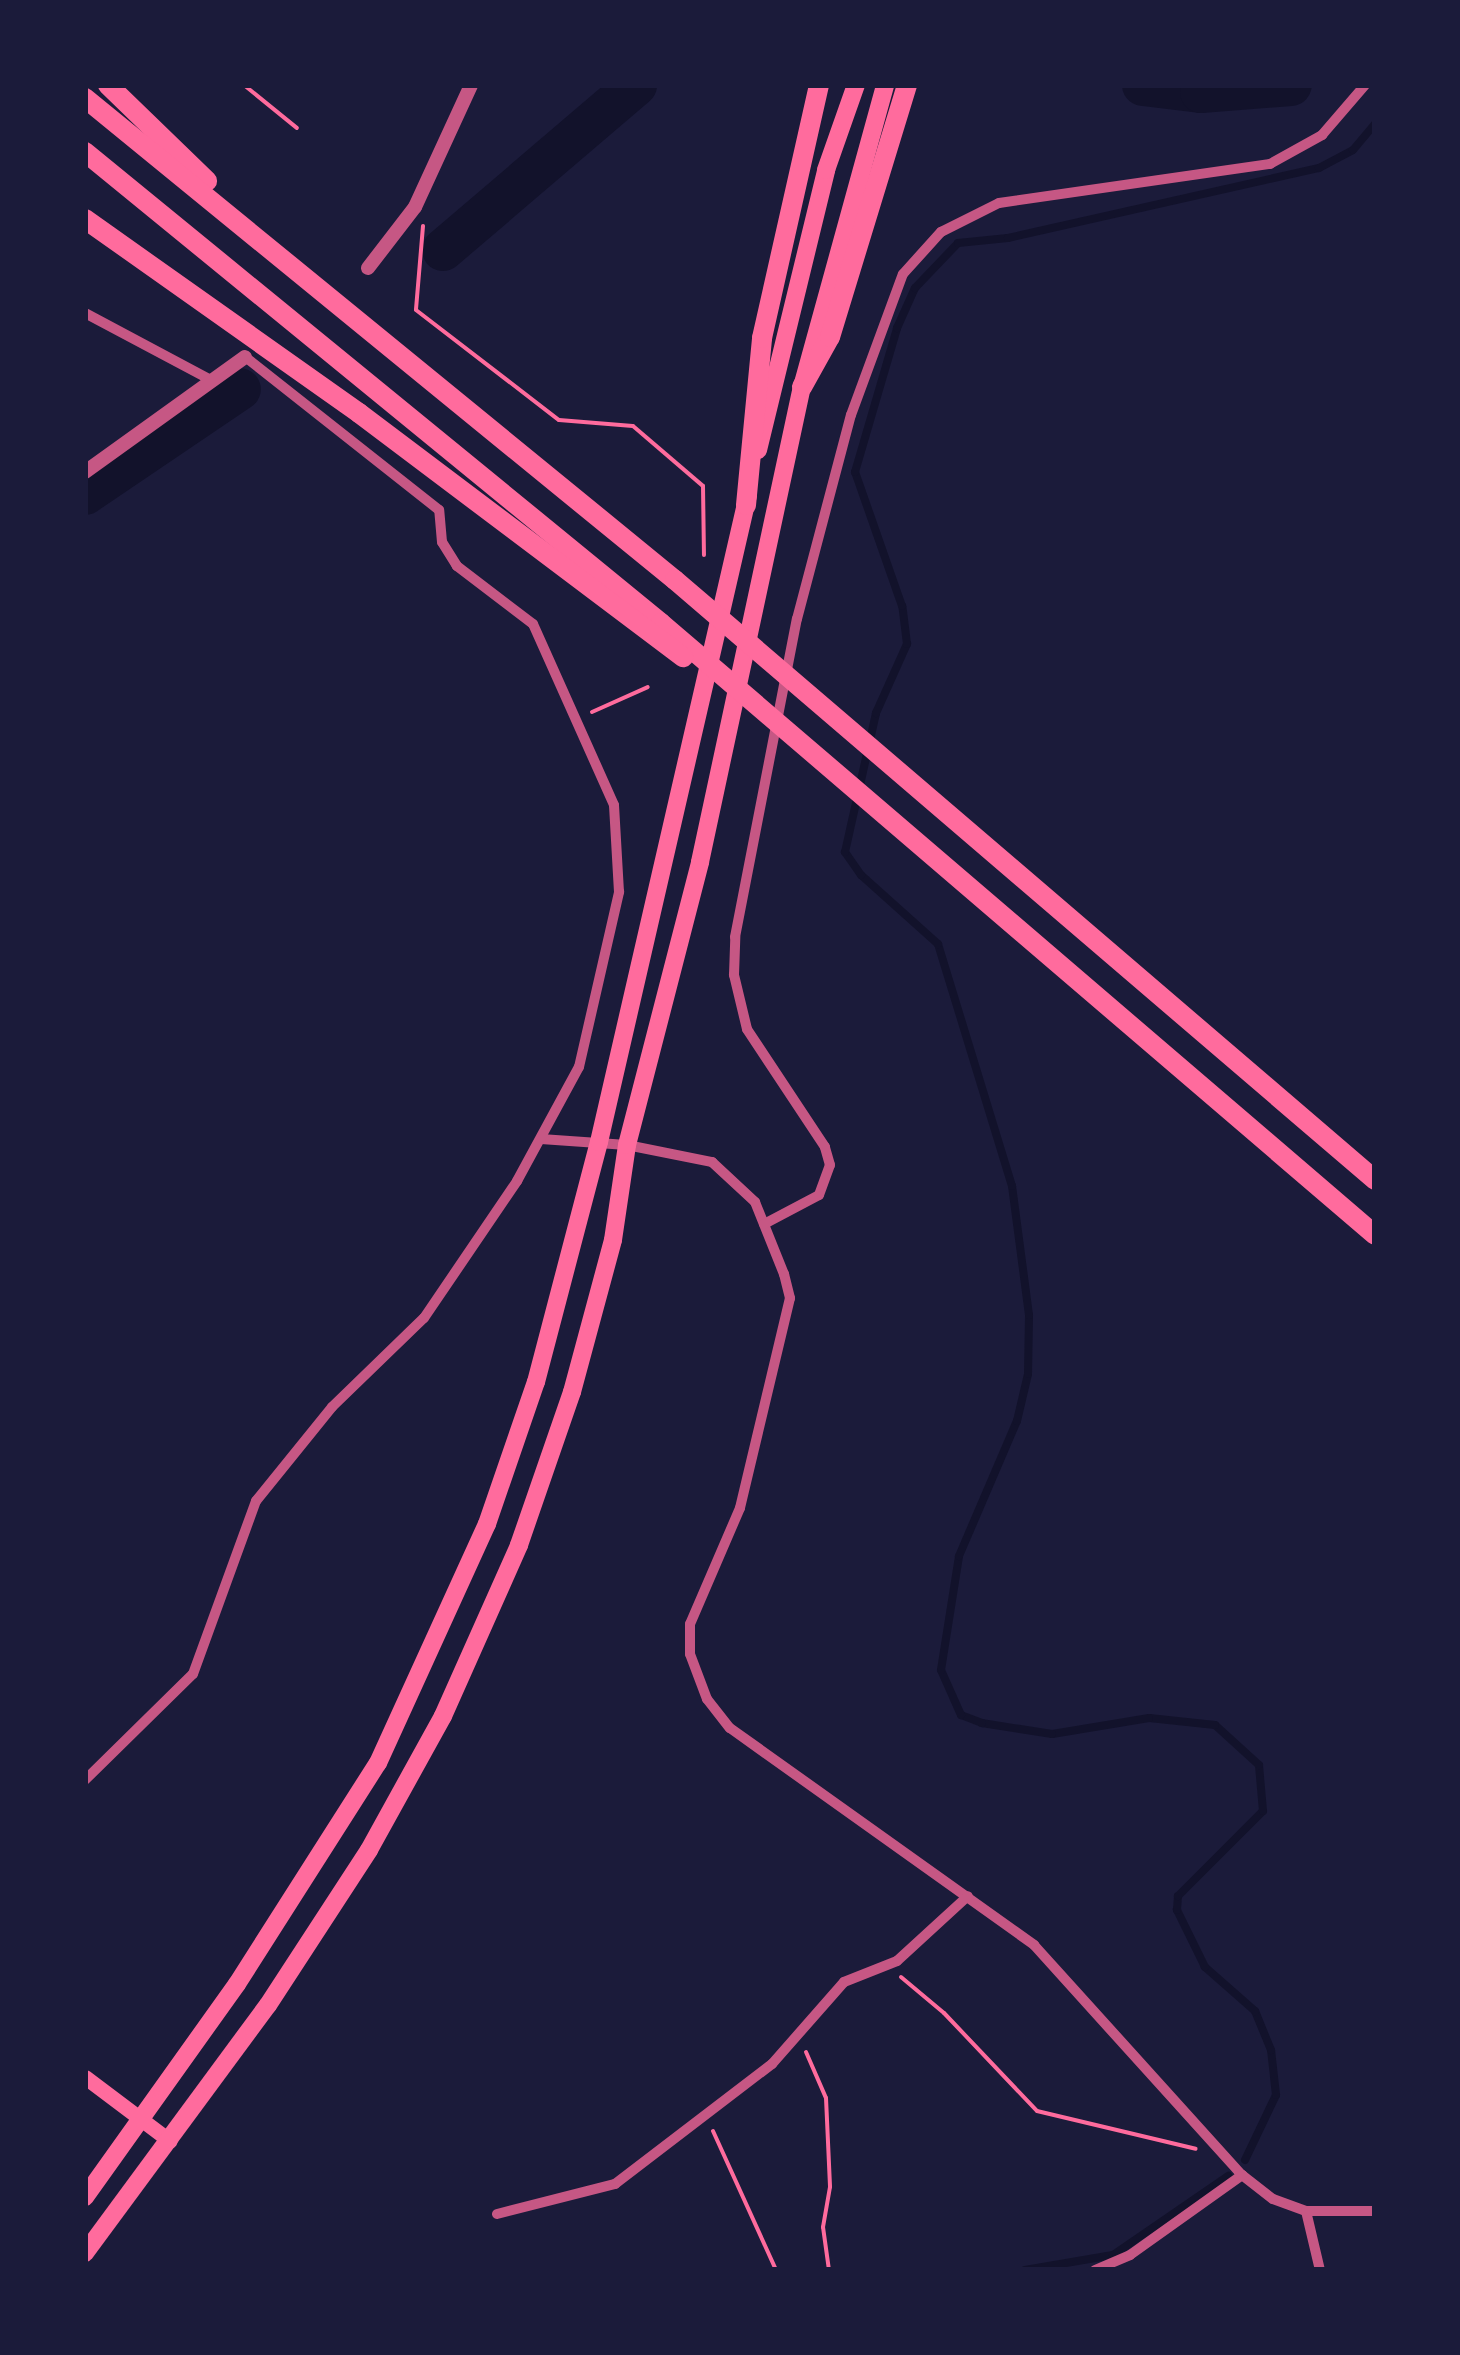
<!DOCTYPE html>
<html>
<head>
<meta charset="utf-8">
<style>
  body { margin:0 }
  #map { position:relative; width:1460px; height:2355px; overflow:hidden; background:#1b1b3a; font-family:Literata,serif }
  div>[style] { position:absolute }
  .stream>* { height:8px; margin:-4px; padding:0 4px; transform-origin:4px; border-radius:4px; background:#12122b }
  .river>* { height:42px; margin:-21px; padding:0 21px; transform-origin:21px; border-radius:21px; background:#12122b }
  .path>* { height:4px; margin:-2px; padding:0 2px; transform-origin:2px; border-radius:2px; background:#ff6b9d }
  .minor>* { height:10px; margin:-5px; padding:0 5px; transform-origin:5px; border-radius:5px; background:#c65784 }
  .tertiary>* { height:14px; margin:-7px; padding:0 7px; transform-origin:7px; border-radius:7px; background:#c65784 }
  .secondary>* { height:15px; margin:-7.5px; padding:0 7.5px; transform-origin:7.5px; border-radius:7.5px; background:#ff6b9d }
  .primary>* { height:18px; margin:-9px; padding:0 9px; transform-origin:9px; border-radius:9px; background:#ff6b9d }
  .motorway>* { height:20px; margin:-10px; padding:0 10px; transform-origin:10px; border-radius:10px; background:#ff6b9d }
  span { translate:-50% -50%; white-space:nowrap; text-align:center; line-height:1.15; -webkit-text-stroke:9px #1b1b3a; paint-order:stroke }
  .frame { position:absolute; inset:0; border:88px solid #1b1b3a; pointer-events:none }
</style>
</head>
<body>
<div id="map">
  <div class="stream">
    <div style="left:1245px;top:2160px;width:72px;rotate:-64.5deg"></div>
    <div style="left:1276px;top:2095px;width:45px;rotate:-96.3deg"></div>
    <div style="left:1271px;top:2050px;width:42px;rotate:-112.3deg"></div>
    <div style="left:1255px;top:2011px;width:67px;rotate:-138.7deg"></div>
    <div style="left:1205px;top:1967px;width:64px;rotate:-116.2deg"></div>
    <div style="left:1177px;top:1910px;width:14px;rotate:-86deg"></div>
    <div style="left:1178px;top:1896px;width:120px;rotate:-45deg"></div>
    <div style="left:1263px;top:1811px;width:46px;rotate:-95deg"></div>
    <div style="left:1259px;top:1765px;width:59px;rotate:-137.7deg"></div>
    <div style="left:1215px;top:1725px;width:66px;rotate:-173.9deg"></div>
    <div style="left:1149px;top:1718px;width:98px;rotate:170.6deg"></div>
    <div style="left:1052px;top:1734px;width:71px;rotate:-171.1deg"></div>
    <div style="left:982px;top:1723px;width:22px;rotate:-159deg"></div>
    <div style="left:961px;top:1715px;width:49px;rotate:-114deg"></div>
    <div style="left:941px;top:1670px;width:115px;rotate:-81deg"></div>
    <div style="left:959px;top:1556px;width:147px;rotate:-66.8deg"></div>
    <div style="left:1017px;top:1421px;width:48px;rotate:-76.8deg"></div>
    <div style="left:1028px;top:1374px;width:59px;rotate:-89deg"></div>
    <div style="left:1029px;top:1315px;width:130px;rotate:-97.5deg"></div>
    <div style="left:1012px;top:1186px;width:253px;rotate:-107deg"></div>
    <div style="left:938px;top:944px;width:103px;rotate:-138.1deg"></div>
    <div style="left:861px;top:875px;width:28px;rotate:-125deg"></div>
    <div style="left:845px;top:852px;width:142px;rotate:-77.4deg"></div>
    <div style="left:876px;top:713px;width:76px;rotate:-65.8deg"></div>
    <div style="left:907px;top:644px;width:38px;rotate:-97deg"></div>
    <div style="left:902px;top:606px;width:142px;rotate:-109.3deg"></div>
    <div style="left:855px;top:472px;width:150px;rotate:-73.7deg"></div>
    <div style="left:897px;top:328px;width:44px;rotate:-65.8deg"></div>
    <div style="left:915px;top:288px;width:62px;rotate:-46.3deg"></div>
    <div style="left:958px;top:243px;width:50px;rotate:-5.7deg"></div>
    <div style="left:1008px;top:238px;width:319px;rotate:-12.7deg"></div>
    <div style="left:1319px;top:168px;width:38px;rotate:-28deg"></div>
    <div style="left:1353px;top:150px;width:34px;rotate:-50deg"></div>
    <div style="left:1025px;top:2270px;width:89px;rotate:-9.7deg"></div>
    <div style="left:1113px;top:2255px;width:140px;rotate:-34.5deg"></div>
  </div>
  <div class="river">
    <div style="left:1143px;top:85px;width:58px;rotate:6.9deg"></div>
    <div style="left:1201px;top:92px;width:90px;rotate:-4.4deg"></div>
    <div style="left:443px;top:250px;width:254px;rotate:-40.5deg"></div>
    <div style="left:85px;top:494px;width:187px;rotate:-34.1deg"></div>
  </div>
  <div class="path">
    <div style="left:244px;top:85px;width:68px;rotate:39.1deg"></div>
    <div style="left:423px;top:226px;width:84px;rotate:94.8deg"></div>
    <div style="left:416px;top:310px;width:180px;rotate:37.6deg"></div>
    <div style="left:559px;top:420px;width:74px;rotate:4.6deg"></div>
    <div style="left:633px;top:426px;width:92px;rotate:40.6deg"></div>
    <div style="left:703px;top:486px;width:69px;rotate:89.2deg"></div>
    <div style="left:592px;top:712px;width:61px;rotate:-24.1deg"></div>
    <div style="left:901px;top:1977px;width:56px;rotate:39.9deg"></div>
    <div style="left:944px;top:2013px;width:135px;rotate:46.5deg"></div>
    <div style="left:1037px;top:2111px;width:163px;rotate:13.4deg"></div>
    <div style="left:806px;top:2052px;width:50px;rotate:66.5deg"></div>
    <div style="left:826px;top:2098px;width:89px;rotate:87.4deg"></div>
    <div style="left:830px;top:2187px;width:41px;rotate:99.9deg"></div>
    <div style="left:823px;top:2227px;width:43px;rotate:82.1deg"></div>
    <div style="left:713px;top:2131px;width:153px;rotate:65.6deg"></div>
  </div>
  <div class="minor">
    <div style="left:85px;top:313px;width:145px;rotate:28deg"></div>
    <div style="left:541px;top:1139px;width:86px;rotate:4deg"></div>
    <div style="left:627px;top:1145px;width:87px;rotate:11.3deg"></div>
    <div style="left:712px;top:1162px;width:59px;rotate:42.9deg"></div>
    <div style="left:755px;top:1202px;width:78px;rotate:68.1deg"></div>
    <div style="left:784px;top:1274px;width:25px;rotate:76deg"></div>
    <div style="left:790px;top:1298px;width:216px;rotate:103.4deg"></div>
    <div style="left:740px;top:1508px;width:126px;rotate:113.3deg"></div>
    <div style="left:690px;top:1624px;width:30px;rotate:90deg"></div>
    <div style="left:690px;top:1654px;width:48px;rotate:69.3deg"></div>
    <div style="left:707px;top:1699px;width:37px;rotate:52deg"></div>
    <div style="left:730px;top:1728px;width:374px;rotate:35.5deg"></div>
    <div style="left:1034px;top:1945px;width:310px;rotate:47.9deg"></div>
    <div style="left:1242px;top:2175px;width:39px;rotate:38deg"></div>
    <div style="left:1273px;top:2199px;width:35px;rotate:20deg"></div>
    <div style="left:1306px;top:2211px;width:69px"></div>
    <div style="left:764px;top:1224px;width:62px;rotate:-27.8deg"></div>
    <div style="left:819px;top:1195px;width:32px;rotate:-70deg"></div>
    <div style="left:830px;top:1165px;width:19px;rotate:-106deg"></div>
    <div style="left:825px;top:1147px;width:141px;rotate:-123.5deg"></div>
    <div style="left:747px;top:1029px;width:56px;rotate:-103.5deg"></div>
    <div style="left:734px;top:975px;width:38px;rotate:-88deg"></div>
    <div style="left:735px;top:937px;width:324px;rotate:-79deg"></div>
    <div style="left:797px;top:619px;width:211px;rotate:-75.2deg"></div>
    <div style="left:851px;top:415px;width:150px;rotate:-69.8deg"></div>
    <div style="left:903px;top:274px;width:57px;rotate:-47.9deg"></div>
    <div style="left:941px;top:232px;width:65px;rotate:-26.6deg"></div>
    <div style="left:999px;top:203px;width:274px;rotate:-8.2deg"></div>
    <div style="left:1270px;top:164px;width:60px;rotate:-29.1deg"></div>
    <div style="left:1322px;top:135px;width:66px;rotate:-49.3deg"></div>
    <div style="left:85px;top:1780px;width:151px;rotate:-44.5deg"></div>
    <div style="left:193px;top:1674px;width:184px;rotate:-70deg"></div>
    <div style="left:256px;top:1501px;width:121px;rotate:-51deg"></div>
    <div style="left:332px;top:1407px;width:128px;rotate:-44.1deg"></div>
    <div style="left:424px;top:1318px;width:166px;rotate:-55.8deg"></div>
    <div style="left:517px;top:1181px;width:130px;rotate:-61.5deg"></div>
    <div style="left:579px;top:1067px;width:180px;rotate:-77.1deg"></div>
    <div style="left:619px;top:892px;width:87px;rotate:-93.3deg"></div>
    <div style="left:614px;top:805px;width:198px;rotate:-114.1deg"></div>
    <div style="left:533px;top:624px;width:96px;rotate:-142.7deg"></div>
    <div style="left:457px;top:566px;width:28px;rotate:-122deg"></div>
    <div style="left:442px;top:542px;width:32px;rotate:-95deg"></div>
    <div style="left:439px;top:510px;width:247px;rotate:-141.7deg"></div>
    <div style="left:1306px;top:2211px;width:61px;rotate:76.7deg"></div>
    <div style="left:497px;top:2214px;width:122px;rotate:-14.3deg"></div>
    <div style="left:615px;top:2184px;width:198px;rotate:-37.4deg"></div>
    <div style="left:772px;top:2064px;width:109px;rotate:-48.7deg"></div>
    <div style="left:844px;top:1982px;width:57px;rotate:-21.6deg"></div>
    <div style="left:897px;top:1961px;width:96px;rotate:-42.5deg"></div>
    <div style="left:1095px;top:2270px;width:38px;rotate:-23deg"></div>
    <div style="left:1130px;top:2255px;width:138px;rotate:-35.5deg"></div>
  </div>
  <div class="tertiary">
    <div style="left:368px;top:268px;width:77px;rotate:-52.4deg"></div>
    <div style="left:415px;top:207px;width:134px;rotate:-65.3deg"></div>
    <div style="left:85px;top:472px;width:197px;rotate:-35.7deg"></div>
  </div>
  <div class="secondary">
    <div style="left:85px;top:2077px;width:106px;rotate:37deg"></div>
  </div>
  <div class="primary">
    <div style="left:758px;top:450px;width:288px;rotate:-76.3deg"></div>
    <div style="left:826px;top:170px;width:90px;rotate:-70.6deg"></div>
    <div style="left:85px;top:2197px;width:262px;rotate:-54.5deg"></div>
    <div style="left:237px;top:1984px;width:262px;rotate:-57.5deg"></div>
    <div style="left:378px;top:1763px;width:263px;rotate:-65.5deg"></div>
    <div style="left:487px;top:1524px;width:150px;rotate:-71deg"></div>
    <div style="left:536px;top:1382px;width:248px;rotate:-75.3deg"></div>
    <div style="left:599px;top:1142px;width:664px;rotate:-77.03deg"></div>
    <div style="left:85px;top:2253px;width:308px;rotate:-53.6deg"></div>
    <div style="left:268px;top:2005px;width:185px;rotate:-56.9deg"></div>
    <div style="left:369px;top:1850px;width:153px;rotate:-61.1deg"></div>
    <div style="left:443px;top:1716px;width:187px;rotate:-66deg"></div>
    <div style="left:519px;top:1545px;width:162px;rotate:-70.9deg"></div>
    <div style="left:572px;top:1392px;width:157px;rotate:-74.9deg"></div>
    <div style="left:613px;top:1240px;width:96px;rotate:-81.6deg"></div>
    <div style="left:627px;top:1145px;width:292px;rotate:-75.5deg"></div>
    <div style="left:700px;top:862px;width:486px;rotate:-77.9deg"></div>
    <div style="left:802px;top:387px;width:313px;rotate:-74.6deg"></div>
  </div>
  <div class="motorway">
    <div style="left:108px;top:85px;width:138px;rotate:44.1deg"></div>
    <div style="left:85px;top:98px;width:762px;rotate:39.25deg"></div>
    <div style="left:675px;top:580px;width:922px;rotate:40.6deg"></div>
    <div style="left:85px;top:152px;width:744px;rotate:39.27deg"></div>
    <div style="left:661px;top:623px;width:940px;rotate:40.6deg"></div>
    <div style="left:85px;top:219px;width:336px;rotate:35.3deg"></div>
    <div style="left:359px;top:413px;width:406px;rotate:37deg"></div>
    <div style="left:802px;top:387px;width:57px;rotate:-60.8deg"></div>
    <div style="left:830px;top:337px;width:264px;rotate:-73deg"></div>
    <div style="left:746px;top:505px;width:168px;rotate:-84.5deg"></div>
    <div style="left:762px;top:338px;width:259px;rotate:-77.3deg"></div>
  </div>
  <div class="frame"></div>
</div>
</body>
</html>
